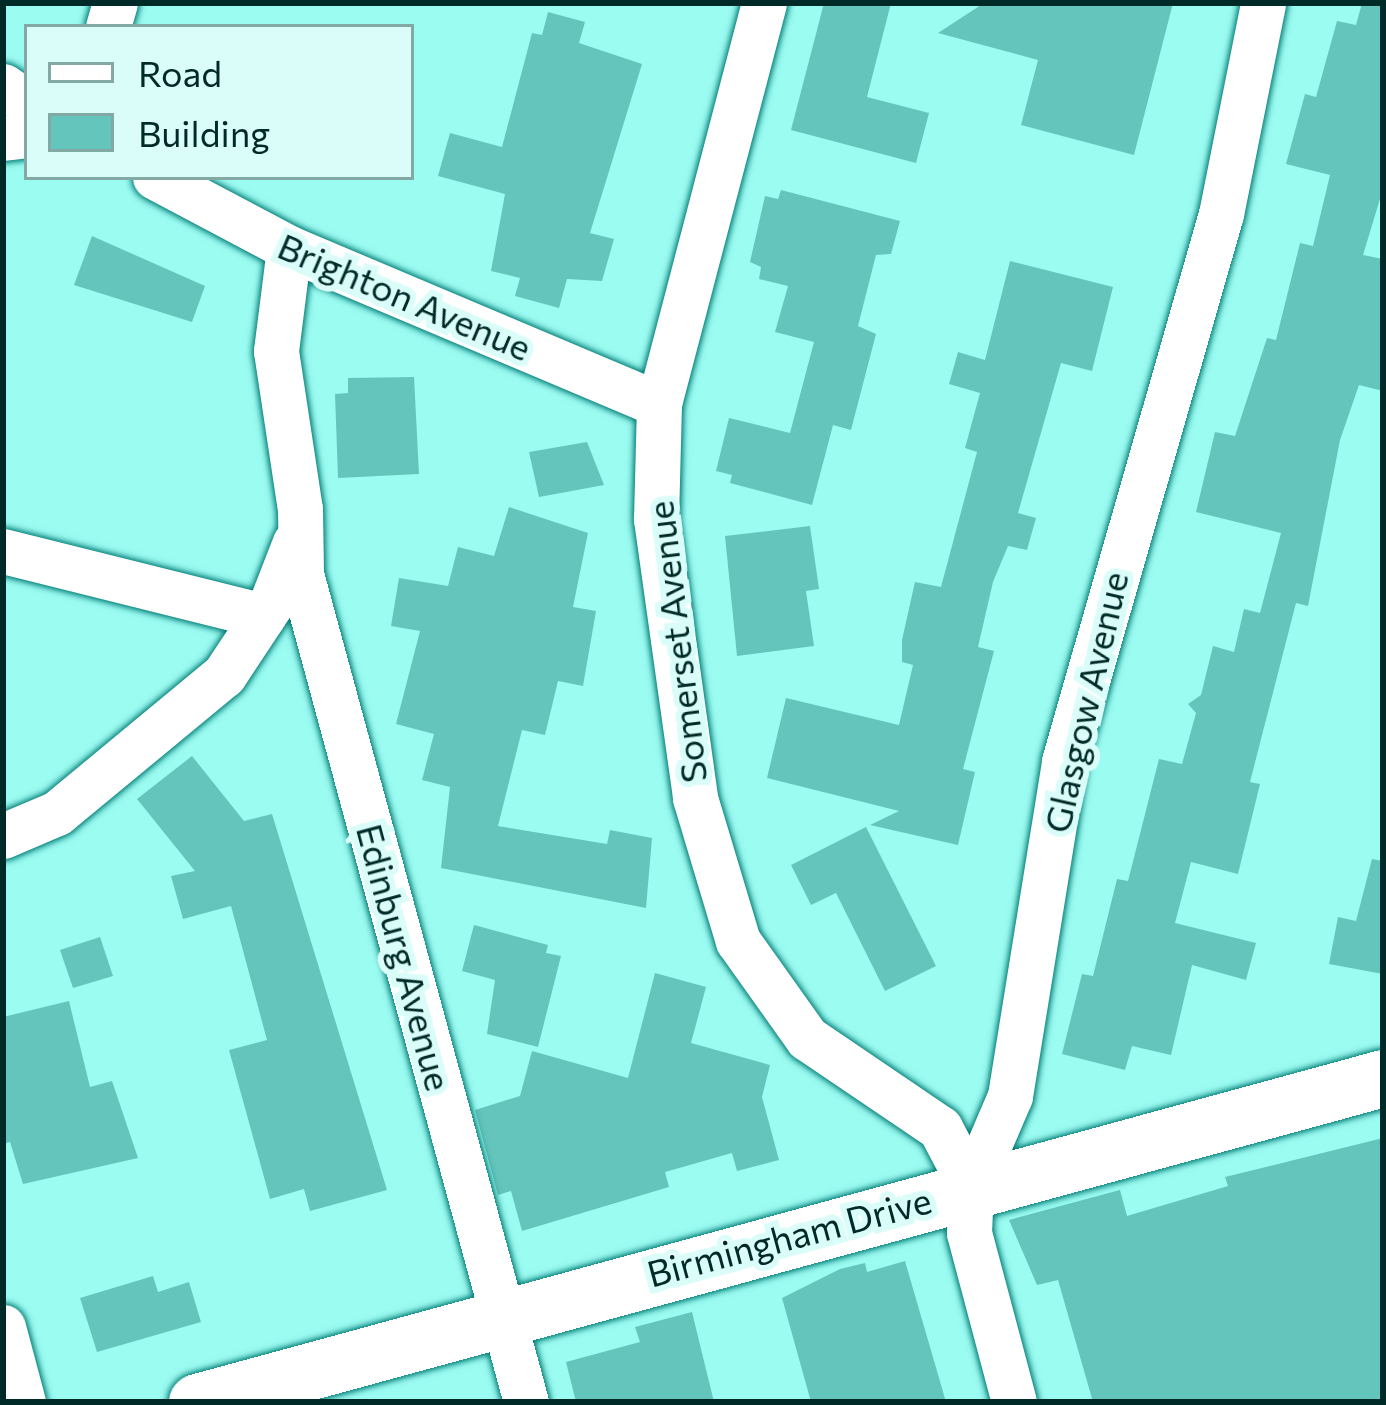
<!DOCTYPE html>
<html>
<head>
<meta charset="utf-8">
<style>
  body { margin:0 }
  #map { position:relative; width:1386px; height:1405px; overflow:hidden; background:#9bfcf2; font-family:Commissioner,sans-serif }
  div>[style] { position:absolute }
  .building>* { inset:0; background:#64c5bc }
  .roads { filter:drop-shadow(0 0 3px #007c75) drop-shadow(0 0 3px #007c75) }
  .minor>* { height:45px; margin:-22.5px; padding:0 22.5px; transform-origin:22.5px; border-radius:22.5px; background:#fff }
  .major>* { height:57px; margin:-28.5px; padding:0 28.5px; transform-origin:28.5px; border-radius:28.5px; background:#fff }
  span { translate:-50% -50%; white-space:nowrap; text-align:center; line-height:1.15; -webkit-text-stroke:12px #dafdf9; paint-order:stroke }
  .street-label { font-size:36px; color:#002a27 }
  .frame { position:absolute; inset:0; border:6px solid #002a27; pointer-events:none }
  .legend { position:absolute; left:24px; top:24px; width:390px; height:156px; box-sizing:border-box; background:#dafdf9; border:3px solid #83a9a5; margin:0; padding:15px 21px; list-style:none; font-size:36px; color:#002a27 }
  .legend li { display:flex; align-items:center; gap:24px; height:60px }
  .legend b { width:60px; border:3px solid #83a9a5 }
</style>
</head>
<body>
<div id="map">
  <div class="building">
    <div style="clip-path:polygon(824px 3px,891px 3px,867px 97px,929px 113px,916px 163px,791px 130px)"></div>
    <div style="clip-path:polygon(984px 3px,1173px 3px,1134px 155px,1021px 125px,1038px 60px,938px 33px)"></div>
    <div style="clip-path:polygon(1362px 3px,1383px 3px,1383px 189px,1363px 255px,1383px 259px,1383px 391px,1359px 385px,1340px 440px,1308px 606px,1296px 603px,1250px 782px,1260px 784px,1238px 874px,1191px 862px,1175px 923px,1256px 943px,1246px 980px,1192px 965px,1171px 1055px,1132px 1046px,1125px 1070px,1062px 1054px,1082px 974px,1093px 976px,1117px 879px,1128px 881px,1159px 759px,1182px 764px,1196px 713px,1188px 704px,1201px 695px,1213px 646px,1234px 652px,1244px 609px,1260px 613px,1281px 533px,1196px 512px,1215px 432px,1235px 436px,1267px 338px,1276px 340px,1300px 243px,1313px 246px,1330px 175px,1286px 164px,1305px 94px,1316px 97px,1337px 21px,1356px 25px)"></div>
    <div style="clip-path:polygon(548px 12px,585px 22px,579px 43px,642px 64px,590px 233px,614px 239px,602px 281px,567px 279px,559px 308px,515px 296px,520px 278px,491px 271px,505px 194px,438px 176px,450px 133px,502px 147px,532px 33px,542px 35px)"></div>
    <div style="clip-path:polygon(781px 190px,900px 221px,891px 254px,876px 255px,858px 326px,876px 334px,851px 430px,833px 425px,812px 505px,730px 483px,732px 475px,716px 471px,729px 418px,790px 433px,814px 342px,775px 332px,788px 286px,759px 279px,761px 267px,750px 262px,765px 196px,778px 199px)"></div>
    <div style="clip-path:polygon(92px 236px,205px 286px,192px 322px,74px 285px)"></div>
    <div style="clip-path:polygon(1010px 261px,1113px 287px,1092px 371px,1061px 363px,1018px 513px,1036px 518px,1027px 550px,1008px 546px,993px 582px,978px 647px,994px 651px,963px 769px,975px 772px,958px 845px,870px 825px,899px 811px,767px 778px,786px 698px,899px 725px,913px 665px,902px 662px,902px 640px,915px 582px,941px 587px,977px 452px,965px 448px,980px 393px,949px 384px,958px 352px,985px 360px)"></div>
    <div style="clip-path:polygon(414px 377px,419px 474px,338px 478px,335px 394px,348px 393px,348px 378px)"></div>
    <div style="clip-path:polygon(587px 442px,604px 485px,539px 497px,529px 452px)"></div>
    <div style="clip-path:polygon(509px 507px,588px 533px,573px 607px,596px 611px,583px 686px,558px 681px,545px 735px,522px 730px,498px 826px,607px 844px,610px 830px,652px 838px,646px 908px,441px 868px,450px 787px,422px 780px,434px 734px,396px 724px,420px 631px,391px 626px,399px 578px,448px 586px,458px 547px,494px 556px)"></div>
    <div style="clip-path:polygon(810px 526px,819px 589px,806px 591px,814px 646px,737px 656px,725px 536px)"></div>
    <div style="clip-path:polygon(192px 756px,244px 821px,272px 814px,387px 1190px,310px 1211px,304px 1189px,270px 1199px,229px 1050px,267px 1040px,231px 906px,183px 919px,171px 876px,195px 871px,137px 799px)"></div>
    <div style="clip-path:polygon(866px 827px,936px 966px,885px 991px,836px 893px,811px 905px,791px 865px)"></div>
    <div style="clip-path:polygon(1372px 859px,1383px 861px,1383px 974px,1329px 964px,1338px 917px,1356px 921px)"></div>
    <div style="clip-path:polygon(474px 925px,548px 945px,546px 953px,561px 956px,538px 1047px,487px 1034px,495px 980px,462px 971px)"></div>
    <div style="clip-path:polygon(100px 937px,113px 976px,73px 988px,60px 950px)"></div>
    <div style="clip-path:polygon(655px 973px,706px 987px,691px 1043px,770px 1065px,762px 1097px,779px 1160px,737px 1171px,732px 1153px,665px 1172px,669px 1187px,522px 1231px,511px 1191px,498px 1195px,475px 1110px,520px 1096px,532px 1051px,628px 1078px)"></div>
    <div style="clip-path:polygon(69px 1001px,90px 1087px,112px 1081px,138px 1158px,23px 1184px,10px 1142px,3px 1144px,3px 1017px)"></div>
    <div style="clip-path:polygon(1383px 1138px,1383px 1402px,1093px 1402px,1058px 1280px,1037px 1285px,1009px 1220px,1120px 1190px,1127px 1216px,1228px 1186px,1225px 1177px)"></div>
    <div style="clip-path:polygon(905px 1261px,946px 1402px,811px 1402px,782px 1298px,840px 1269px,865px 1263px,867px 1272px)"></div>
    <div style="clip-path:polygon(153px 1276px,158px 1292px,189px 1282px,201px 1322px,97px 1352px,80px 1298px)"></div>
    <div style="clip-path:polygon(692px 1312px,714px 1402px,576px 1402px,566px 1362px,640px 1342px,635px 1327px)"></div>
  </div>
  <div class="roads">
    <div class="minor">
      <div style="left:764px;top:3px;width:415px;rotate:104.7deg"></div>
      <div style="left:659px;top:404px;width:115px;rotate:91.5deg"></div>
      <div style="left:656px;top:519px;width:282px;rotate:82deg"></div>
      <div style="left:695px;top:798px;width:149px;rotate:73.3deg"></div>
      <div style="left:738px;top:941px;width:119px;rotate:54.6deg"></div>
      <div style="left:807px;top:1038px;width:161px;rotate:34.1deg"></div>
      <div style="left:940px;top:1128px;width:67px;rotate:62.3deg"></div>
      <div style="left:108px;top:27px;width:25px;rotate:-74deg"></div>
      <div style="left:3px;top:86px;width:29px;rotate:34deg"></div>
      <div style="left:3px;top:138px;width:24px;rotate:-7deg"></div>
      <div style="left:155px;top:177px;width:152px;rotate:27.9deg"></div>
      <div style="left:289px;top:248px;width:402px;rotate:22.9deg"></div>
      <div style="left:289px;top:248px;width:104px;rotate:97.2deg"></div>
      <div style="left:276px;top:351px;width:160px;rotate:81.4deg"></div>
      <div style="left:300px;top:509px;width:65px;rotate:89.1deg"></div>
      <div style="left:301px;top:574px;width:858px;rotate:74.8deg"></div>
      <div style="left:3px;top:551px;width:268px;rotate:14deg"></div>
      <div style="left:3px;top:836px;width:59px;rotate:-23.1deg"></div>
      <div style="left:57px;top:813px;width:217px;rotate:-39.6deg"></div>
      <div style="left:224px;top:675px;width:85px;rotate:-56.5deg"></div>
      <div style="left:271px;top:604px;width:66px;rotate:-68.8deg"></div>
      <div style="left:3px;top:1327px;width:78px;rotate:75.1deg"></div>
      <div style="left:1014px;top:1402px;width:175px;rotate:-104.9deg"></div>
      <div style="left:969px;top:1233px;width:46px;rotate:-87.5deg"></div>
      <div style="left:971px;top:1187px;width:99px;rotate:-66.8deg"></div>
      <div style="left:1010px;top:1096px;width:339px;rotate:-80.8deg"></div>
      <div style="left:1064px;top:761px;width:569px;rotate:-73.99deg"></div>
      <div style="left:1221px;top:214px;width:215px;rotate:-78.7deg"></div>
    </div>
    <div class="major">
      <div style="left:197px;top:1402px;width:1229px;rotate:-15.28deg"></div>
    </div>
  </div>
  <div class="street-label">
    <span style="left:405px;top:296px;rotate:23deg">Brighton Avenue</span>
    <span style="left:676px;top:642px;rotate:-97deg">Somerset Avenue</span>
    <span style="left:1085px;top:702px;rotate:-77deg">Glasgow Avenue</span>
    <span style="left:405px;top:957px;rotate:75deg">Edinburg Avenue</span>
    <span style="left:789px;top:1236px;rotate:-15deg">Birmingham Drive</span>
  </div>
  <div class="frame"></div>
  <ul class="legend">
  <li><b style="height:15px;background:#fff"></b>Road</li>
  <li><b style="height:33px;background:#64c5bc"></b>Building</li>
  </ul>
</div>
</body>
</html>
